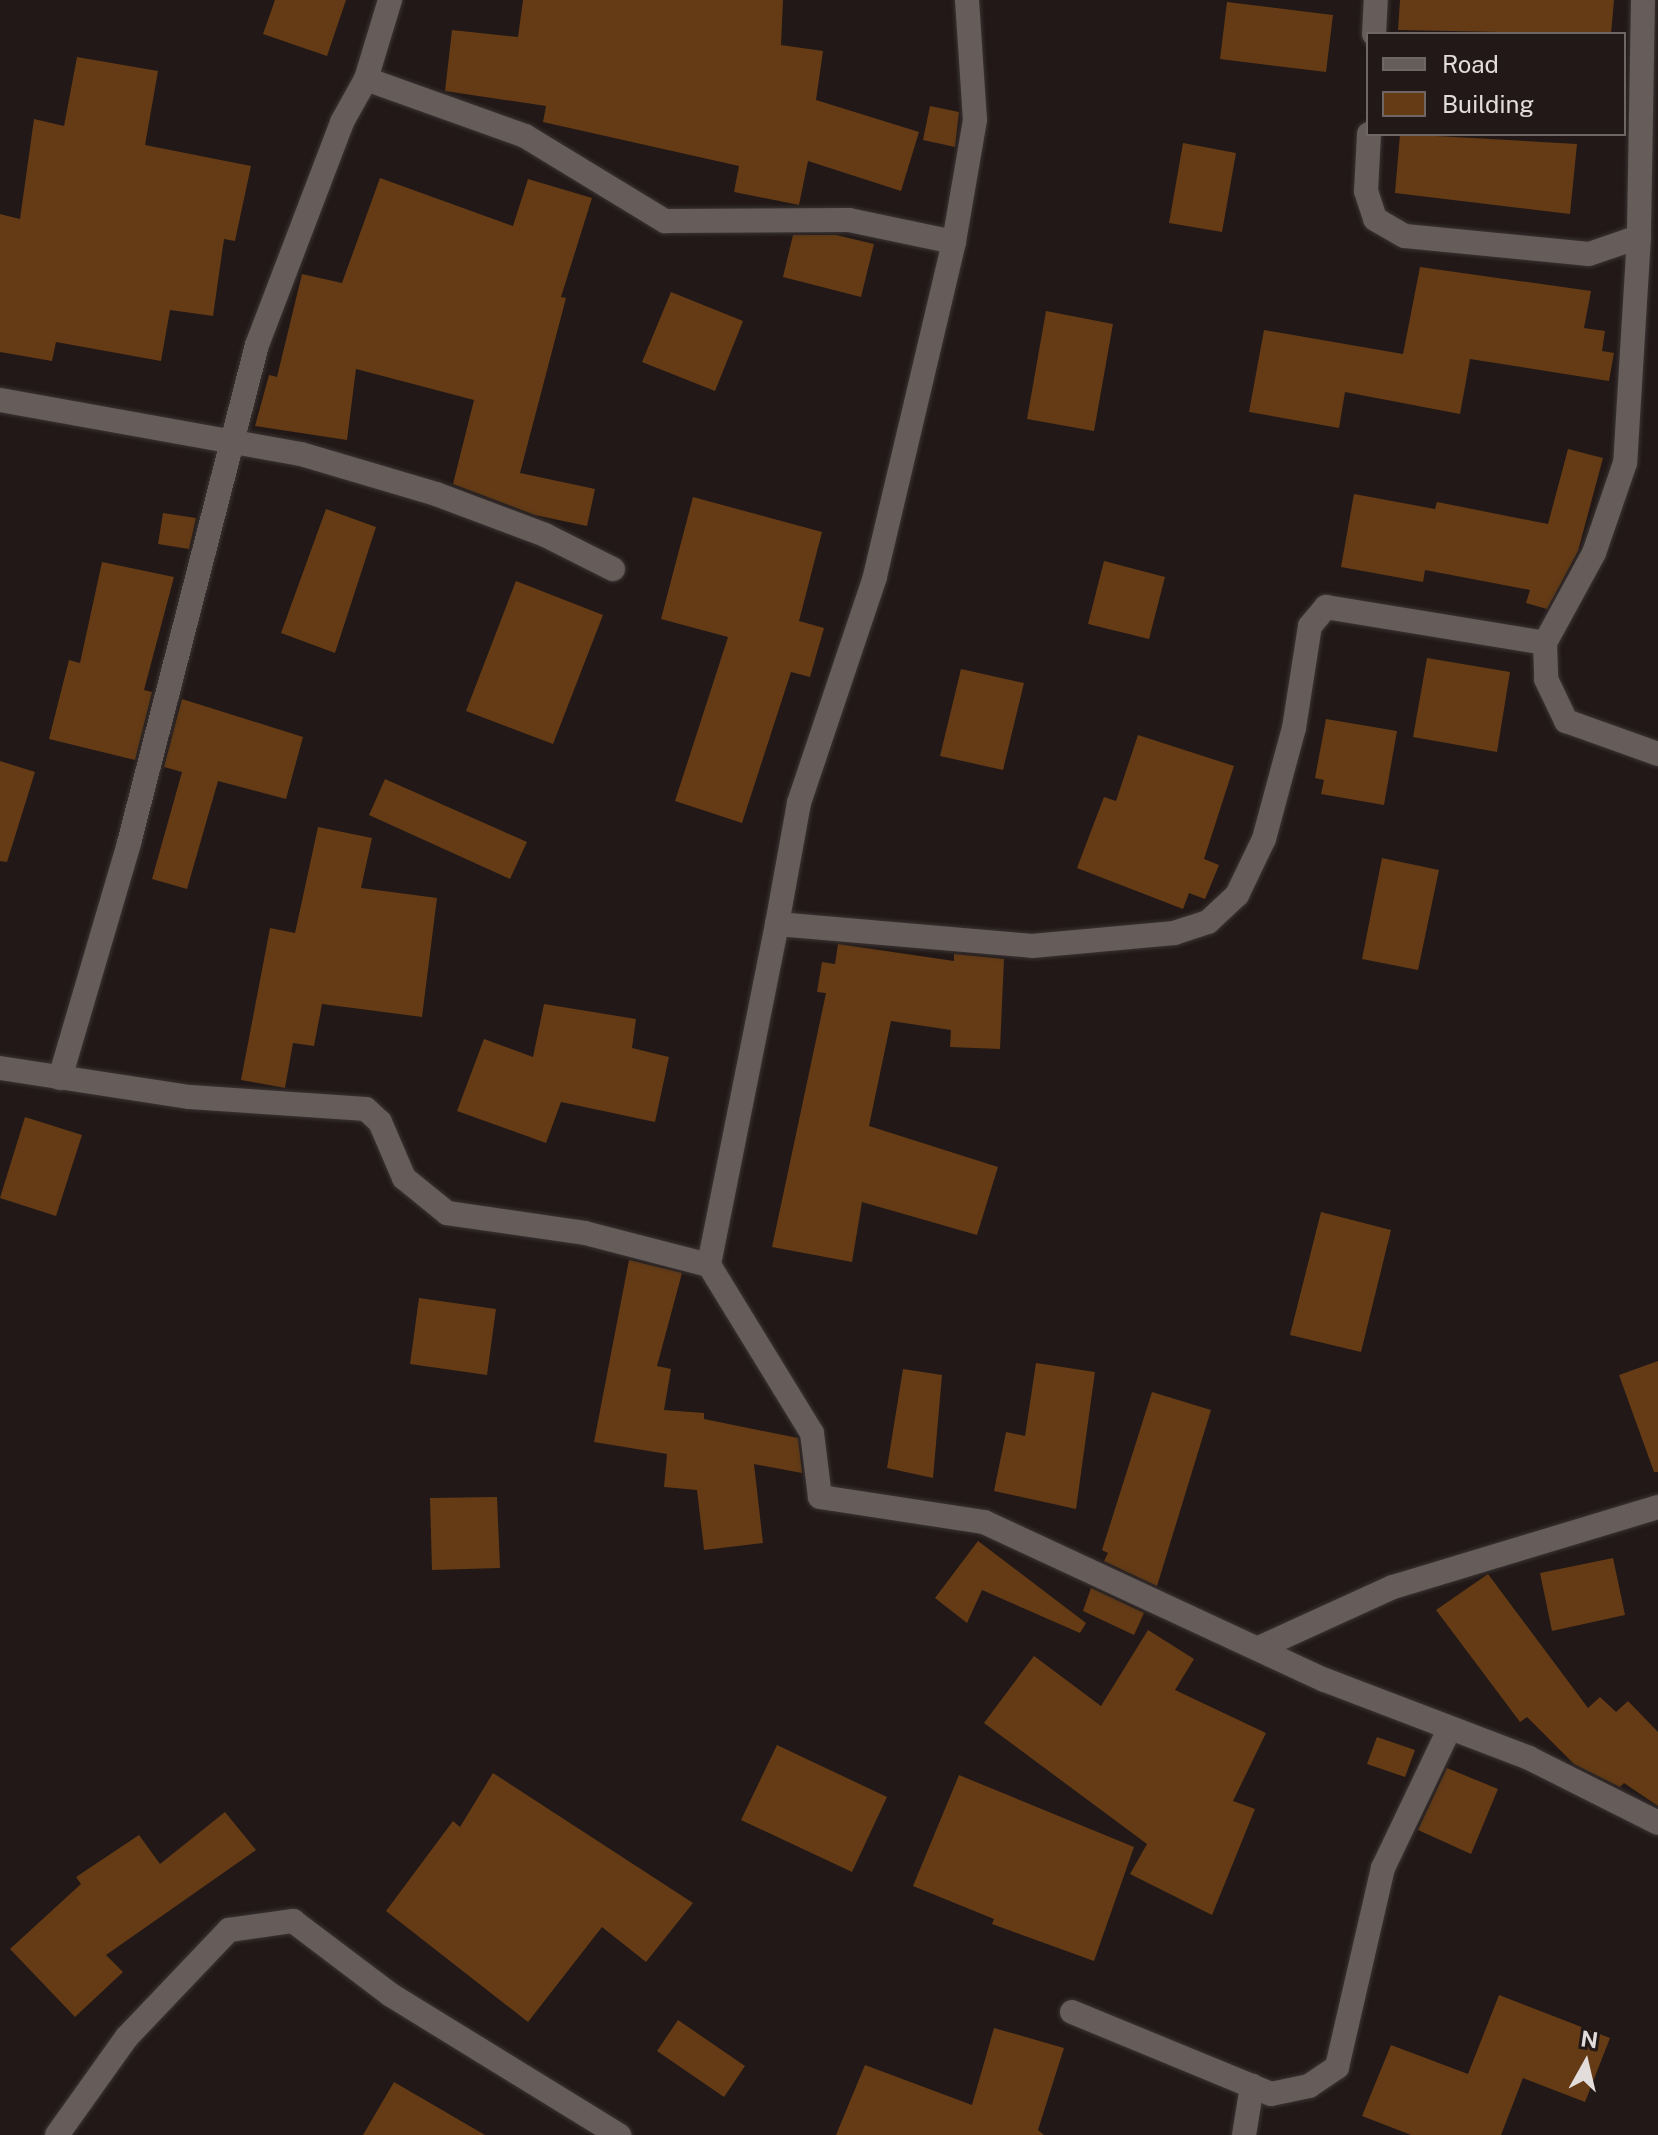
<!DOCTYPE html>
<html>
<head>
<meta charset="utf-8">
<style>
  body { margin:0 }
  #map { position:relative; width:1658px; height:2135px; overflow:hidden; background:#211817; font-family:"Public Sans",sans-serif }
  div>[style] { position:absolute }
  .building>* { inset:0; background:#643b15 }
  .roads { filter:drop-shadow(0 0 2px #3a3433) drop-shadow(0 0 2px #3a3433) }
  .minor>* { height:24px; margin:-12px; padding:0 12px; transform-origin:12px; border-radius:12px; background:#665c5a }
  span { translate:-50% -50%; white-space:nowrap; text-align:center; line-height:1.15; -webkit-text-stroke:8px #211817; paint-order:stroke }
  .legend { position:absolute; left:1366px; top:32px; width:260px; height:104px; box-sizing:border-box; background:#211817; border:2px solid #6e6665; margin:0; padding:10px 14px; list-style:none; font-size:24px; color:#e2dcdb }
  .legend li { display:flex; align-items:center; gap:16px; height:40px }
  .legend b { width:40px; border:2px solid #6e6665 }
  .north { position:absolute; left:1546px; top:2023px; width:80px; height:80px; -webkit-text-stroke:6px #211817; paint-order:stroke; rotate:8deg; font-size:22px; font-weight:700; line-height:32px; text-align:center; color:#e2dcdb }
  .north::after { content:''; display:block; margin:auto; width:28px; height:36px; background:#e2dcdb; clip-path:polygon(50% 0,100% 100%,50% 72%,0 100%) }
</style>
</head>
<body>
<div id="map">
  <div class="building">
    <div style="clip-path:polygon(275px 0,346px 0,327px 56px,263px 34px)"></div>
    <div style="clip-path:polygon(523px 0,783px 0,781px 45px,823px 51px,816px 100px,919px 132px,901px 191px,808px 161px,799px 205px,734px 192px,739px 166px,543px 122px,546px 106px,445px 91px,452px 30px,518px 37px)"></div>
    <div style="clip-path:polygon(1400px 0,1614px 0,1611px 34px,1398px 30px)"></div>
    <div style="clip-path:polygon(1227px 2px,1333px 15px,1326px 72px,1220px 59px)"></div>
    <div style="clip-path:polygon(77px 57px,158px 71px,145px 145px,251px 166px,235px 241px,224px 239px,213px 316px,170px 310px,161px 361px,56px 342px,52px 361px,0 352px,0 214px,20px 219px,34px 119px,64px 126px)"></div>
    <div style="clip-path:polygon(930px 106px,959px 112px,955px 147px,923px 140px)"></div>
    <div style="clip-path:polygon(1400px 134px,1577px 144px,1570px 214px,1395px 193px)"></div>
    <div style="clip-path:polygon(1183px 143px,1236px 153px,1222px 232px,1169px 223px)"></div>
    <div style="clip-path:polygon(380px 178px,513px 226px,528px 179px,592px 198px,561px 297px,566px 298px,520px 473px,595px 489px,587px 526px,535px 515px,453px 484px,474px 400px,356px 369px,347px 440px,255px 426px,269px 375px,277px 377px,302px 274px,342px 283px)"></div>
    <div style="clip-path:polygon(793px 235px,836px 235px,874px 244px,861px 297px,783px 277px)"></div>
    <div style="clip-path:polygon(1420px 267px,1591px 291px,1584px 328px,1605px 331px,1602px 351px,1614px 353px,1609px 381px,1470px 359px,1460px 414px,1345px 392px,1339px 428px,1249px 412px,1264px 330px,1403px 354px)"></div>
    <div style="clip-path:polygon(671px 292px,743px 321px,715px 391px,642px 362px)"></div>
    <div style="clip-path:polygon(1046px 311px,1113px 324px,1094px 431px,1027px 419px)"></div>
    <div style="clip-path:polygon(1568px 449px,1603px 458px,1578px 551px,1547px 609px,1526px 603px,1530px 590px,1425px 570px,1423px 582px,1341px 567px,1354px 494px,1435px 509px,1437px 502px,1548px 524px)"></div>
    <div style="clip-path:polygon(693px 497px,822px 532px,799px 621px,824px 628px,810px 677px,791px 672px,742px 823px,675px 801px,728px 637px,661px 619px)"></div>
    <div style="clip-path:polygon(326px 509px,376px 527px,335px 653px,281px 633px)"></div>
    <div style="clip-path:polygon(163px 513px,196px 518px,189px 549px,158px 544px)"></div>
    <div style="clip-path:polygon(1104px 561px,1165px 577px,1149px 639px,1088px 624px)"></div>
    <div style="clip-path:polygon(102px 562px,174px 577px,144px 690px,152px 692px,135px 760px,49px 739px,69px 660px,80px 663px)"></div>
    <div style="clip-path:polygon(516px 581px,603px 615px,553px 744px,466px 711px)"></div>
    <div style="clip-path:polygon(1427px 658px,1510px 672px,1497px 752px,1413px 737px)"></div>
    <div style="clip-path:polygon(961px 669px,1024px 683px,1003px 770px,940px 756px)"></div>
    <div style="clip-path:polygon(182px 699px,303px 737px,286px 799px,218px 781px,187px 889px,152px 879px,182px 772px,164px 767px)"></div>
    <div style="clip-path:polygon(1326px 719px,1397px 731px,1384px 805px,1321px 794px,1324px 780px,1315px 778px)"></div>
    <div style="clip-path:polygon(1138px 735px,1234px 766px,1204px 859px,1219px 865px,1205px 899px,1189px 893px,1183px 909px,1077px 868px,1104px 797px,1116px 801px)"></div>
    <div style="clip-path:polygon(0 761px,35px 772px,7px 862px,0 861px)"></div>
    <div style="clip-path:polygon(385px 779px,527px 842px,510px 879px,369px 815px)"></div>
    <div style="clip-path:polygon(318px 827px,372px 838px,361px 888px,437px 898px,422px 1017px,322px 1004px,314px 1046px,293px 1043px,285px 1088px,241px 1080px,270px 928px,295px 933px)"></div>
    <div style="clip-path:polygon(1382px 858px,1439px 870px,1418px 970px,1362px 959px)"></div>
    <div style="clip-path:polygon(838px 944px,954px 961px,954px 954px,1004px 959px,1000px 1049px,950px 1047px,951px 1030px,891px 1021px,869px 1126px,998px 1167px,977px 1235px,862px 1202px,852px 1262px,772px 1247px,826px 993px,817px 992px,822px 962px,835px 964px)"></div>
    <div style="clip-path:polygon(544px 1004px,636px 1019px,632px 1048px,669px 1057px,655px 1122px,561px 1102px,546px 1143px,457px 1111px,484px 1039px,533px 1057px)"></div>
    <div style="clip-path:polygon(25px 1117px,82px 1135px,56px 1216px,0 1198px)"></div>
    <div style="clip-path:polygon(1321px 1212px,1391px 1230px,1361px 1352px,1290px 1335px)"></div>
    <div style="clip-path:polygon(629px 1260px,682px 1273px,657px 1366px,671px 1369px,664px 1410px,704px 1413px,704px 1419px,798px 1438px,802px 1473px,754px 1464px,763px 1543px,704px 1550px,697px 1490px,664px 1487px,667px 1454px,594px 1442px)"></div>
    <div style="clip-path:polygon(419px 1298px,496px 1309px,487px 1375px,410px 1364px)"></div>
    <div style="clip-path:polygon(1658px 1361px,1658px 1472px,1654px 1472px,1619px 1375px)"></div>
    <div style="clip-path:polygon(1036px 1363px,1095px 1372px,1076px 1509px,994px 1491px,1006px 1432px,1025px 1436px)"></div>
    <div style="clip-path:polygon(903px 1369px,942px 1375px,933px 1478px,887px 1468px)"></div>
    <div style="clip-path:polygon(1152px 1392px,1211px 1410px,1157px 1586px,1104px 1561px,1108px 1553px,1102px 1550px)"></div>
    <div style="clip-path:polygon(497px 1497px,500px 1568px,432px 1570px,430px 1498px)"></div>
    <div style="clip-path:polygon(978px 1541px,1086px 1623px,1080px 1633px,982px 1590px,967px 1623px,935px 1598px)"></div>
    <div style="clip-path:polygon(1613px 1558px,1625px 1615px,1552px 1631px,1540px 1573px)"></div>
    <div style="clip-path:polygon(1488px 1574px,1588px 1708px,1600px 1697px,1616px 1712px,1628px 1701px,1658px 1732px,1658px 1806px,1624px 1783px,1620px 1787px,1574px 1764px,1527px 1717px,1520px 1722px,1436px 1610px)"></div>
    <div style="clip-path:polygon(1091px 1588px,1144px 1613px,1134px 1635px,1083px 1611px)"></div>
    <div style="clip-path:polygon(1148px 1630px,1194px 1659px,1175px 1690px,1266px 1733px,1233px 1801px,1255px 1809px,1212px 1915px,1130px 1874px,1147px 1844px,984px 1723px,1034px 1656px,1101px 1706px)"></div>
    <div style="clip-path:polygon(1377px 1737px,1415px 1750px,1405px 1777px,1367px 1764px)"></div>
    <div style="clip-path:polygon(777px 1745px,887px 1797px,852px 1872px,741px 1820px)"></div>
    <div style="clip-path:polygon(1447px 1768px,1498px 1789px,1471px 1854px,1418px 1830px)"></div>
    <div style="clip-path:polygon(493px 1773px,693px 1903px,646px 1962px,602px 1927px,528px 2022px,386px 1911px,453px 1821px,460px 1827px)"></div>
    <div style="clip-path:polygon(959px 1775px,1134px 1847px,1094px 1961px,992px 1924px,994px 1919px,913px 1886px)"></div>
    <div style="clip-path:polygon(225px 1812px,256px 1850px,106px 1955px,123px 1972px,75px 2017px,10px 1949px,81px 1884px,76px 1877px,139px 1835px,160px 1864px)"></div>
    <div style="clip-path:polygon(1499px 1995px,1610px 2038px,1585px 2102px,1523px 2078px,1501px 2135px,1411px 2135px,1362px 2116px,1391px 2045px,1468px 2074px)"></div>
    <div style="clip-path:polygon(678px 2020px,745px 2066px,724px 2097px,657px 2051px)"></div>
    <div style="clip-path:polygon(994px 2028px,1064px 2048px,1038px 2130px,1044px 2135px,836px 2135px,865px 2065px,972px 2105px)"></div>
    <div style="clip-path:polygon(394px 2082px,485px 2135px,363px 2135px)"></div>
  </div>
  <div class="roads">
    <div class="minor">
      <div style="left:967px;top:0;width:120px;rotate:86.2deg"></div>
      <div style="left:975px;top:120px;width:124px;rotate:99.8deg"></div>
      <div style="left:954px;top:242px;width:344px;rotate:103.3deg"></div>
      <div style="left:875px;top:577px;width:238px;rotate:108.6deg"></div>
      <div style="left:799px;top:803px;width:123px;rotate:100.3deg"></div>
      <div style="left:777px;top:924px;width:256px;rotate:4.9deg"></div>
      <div style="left:1032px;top:946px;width:143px;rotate:-5.2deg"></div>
      <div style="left:1174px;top:933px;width:36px;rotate:-18deg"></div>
      <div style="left:1208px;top:922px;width:40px;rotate:-43deg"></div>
      <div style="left:1237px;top:895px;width:62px;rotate:-64.3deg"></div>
      <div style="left:1264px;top:839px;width:115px;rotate:-74.9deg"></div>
      <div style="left:1294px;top:728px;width:103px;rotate:-81.1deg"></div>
      <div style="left:1310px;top:626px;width:25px;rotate:-50deg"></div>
      <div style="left:1326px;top:607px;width:222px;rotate:9.3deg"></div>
      <div style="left:1643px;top:0;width:237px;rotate:91deg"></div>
      <div style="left:1639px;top:237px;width:226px;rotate:93.5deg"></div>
      <div style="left:1625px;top:463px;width:95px;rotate:109deg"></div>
      <div style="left:1594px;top:553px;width:102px;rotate:118.6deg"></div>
      <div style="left:1545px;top:643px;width:36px;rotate:88deg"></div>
      <div style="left:1546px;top:679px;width:47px;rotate:64.5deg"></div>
      <div style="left:1566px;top:721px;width:98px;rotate:19.7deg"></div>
      <div style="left:1374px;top:34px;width:34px;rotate:-87deg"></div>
      <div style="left:366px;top:79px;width:169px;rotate:19.7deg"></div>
      <div style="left:525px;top:136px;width:164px;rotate:31.3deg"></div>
      <div style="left:665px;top:221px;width:184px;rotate:-0.3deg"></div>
      <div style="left:849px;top:220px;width:107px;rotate:11.8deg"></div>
      <div style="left:1369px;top:134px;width:57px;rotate:93deg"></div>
      <div style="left:1366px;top:191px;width:29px;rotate:72deg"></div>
      <div style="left:1375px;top:219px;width:34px;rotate:30deg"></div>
      <div style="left:1405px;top:236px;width:185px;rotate:5.6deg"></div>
      <div style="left:1589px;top:254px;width:53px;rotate:-18.8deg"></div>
      <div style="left:0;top:400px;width:306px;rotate:10.2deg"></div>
      <div style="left:301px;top:454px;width:141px;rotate:16.5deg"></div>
      <div style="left:436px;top:494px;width:116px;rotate:20.6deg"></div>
      <div style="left:545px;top:535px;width:76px;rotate:26.6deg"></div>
      <div style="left:777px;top:924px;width:348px;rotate:101.3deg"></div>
      <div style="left:709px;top:1265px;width:197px;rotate:58.5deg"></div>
      <div style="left:812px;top:1433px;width:64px;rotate:82.9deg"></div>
      <div style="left:820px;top:1497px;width:166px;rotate:8.7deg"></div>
      <div style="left:984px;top:1522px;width:376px;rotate:24.9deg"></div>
      <div style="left:1325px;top:1680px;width:218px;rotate:20.9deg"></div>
      <div style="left:1529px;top:1758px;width:144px;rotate:26.7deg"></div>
      <div style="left:0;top:1068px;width:192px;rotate:8.7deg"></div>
      <div style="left:190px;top:1097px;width:176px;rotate:3.9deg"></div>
      <div style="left:366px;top:1109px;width:19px;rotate:43deg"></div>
      <div style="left:380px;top:1122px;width:61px;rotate:66.8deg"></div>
      <div style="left:404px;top:1178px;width:55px;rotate:39.1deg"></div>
      <div style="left:447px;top:1213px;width:139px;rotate:8.2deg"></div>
      <div style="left:585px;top:1233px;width:128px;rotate:14.5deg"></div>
      <div style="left:60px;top:1078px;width:245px;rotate:-73.6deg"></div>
      <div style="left:129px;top:843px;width:514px;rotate:-75.59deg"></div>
      <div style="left:257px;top:345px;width:239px;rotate:-69.1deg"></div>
      <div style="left:342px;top:122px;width:49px;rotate:-60.8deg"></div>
      <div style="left:366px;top:79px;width:83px;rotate:-73.1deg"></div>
      <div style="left:1259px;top:1648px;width:147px;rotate:-24.5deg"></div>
      <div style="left:1393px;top:1587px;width:277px;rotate:-16.8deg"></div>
      <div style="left:1072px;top:2012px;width:215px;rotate:22.4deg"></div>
      <div style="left:1271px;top:2094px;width:39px;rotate:-12deg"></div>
      <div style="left:1309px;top:2086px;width:34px;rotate:-34deg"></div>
      <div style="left:1337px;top:2067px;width:204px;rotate:-77deg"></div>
      <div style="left:1383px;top:1868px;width:151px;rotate:-64.5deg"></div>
      <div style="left:57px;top:2135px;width:120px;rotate:-54.5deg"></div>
      <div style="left:127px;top:2037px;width:148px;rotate:-46.4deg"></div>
      <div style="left:229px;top:1930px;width:65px;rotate:-8deg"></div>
      <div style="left:293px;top:1921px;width:123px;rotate:37.1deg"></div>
      <div style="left:391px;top:1995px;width:268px;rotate:31.6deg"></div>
      <div style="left:1244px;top:2135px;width:50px;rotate:-80.7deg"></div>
    </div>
  </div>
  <ul class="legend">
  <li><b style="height:10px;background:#665c5a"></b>Road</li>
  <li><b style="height:22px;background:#643b15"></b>Building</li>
  </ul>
  <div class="north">N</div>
</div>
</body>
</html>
